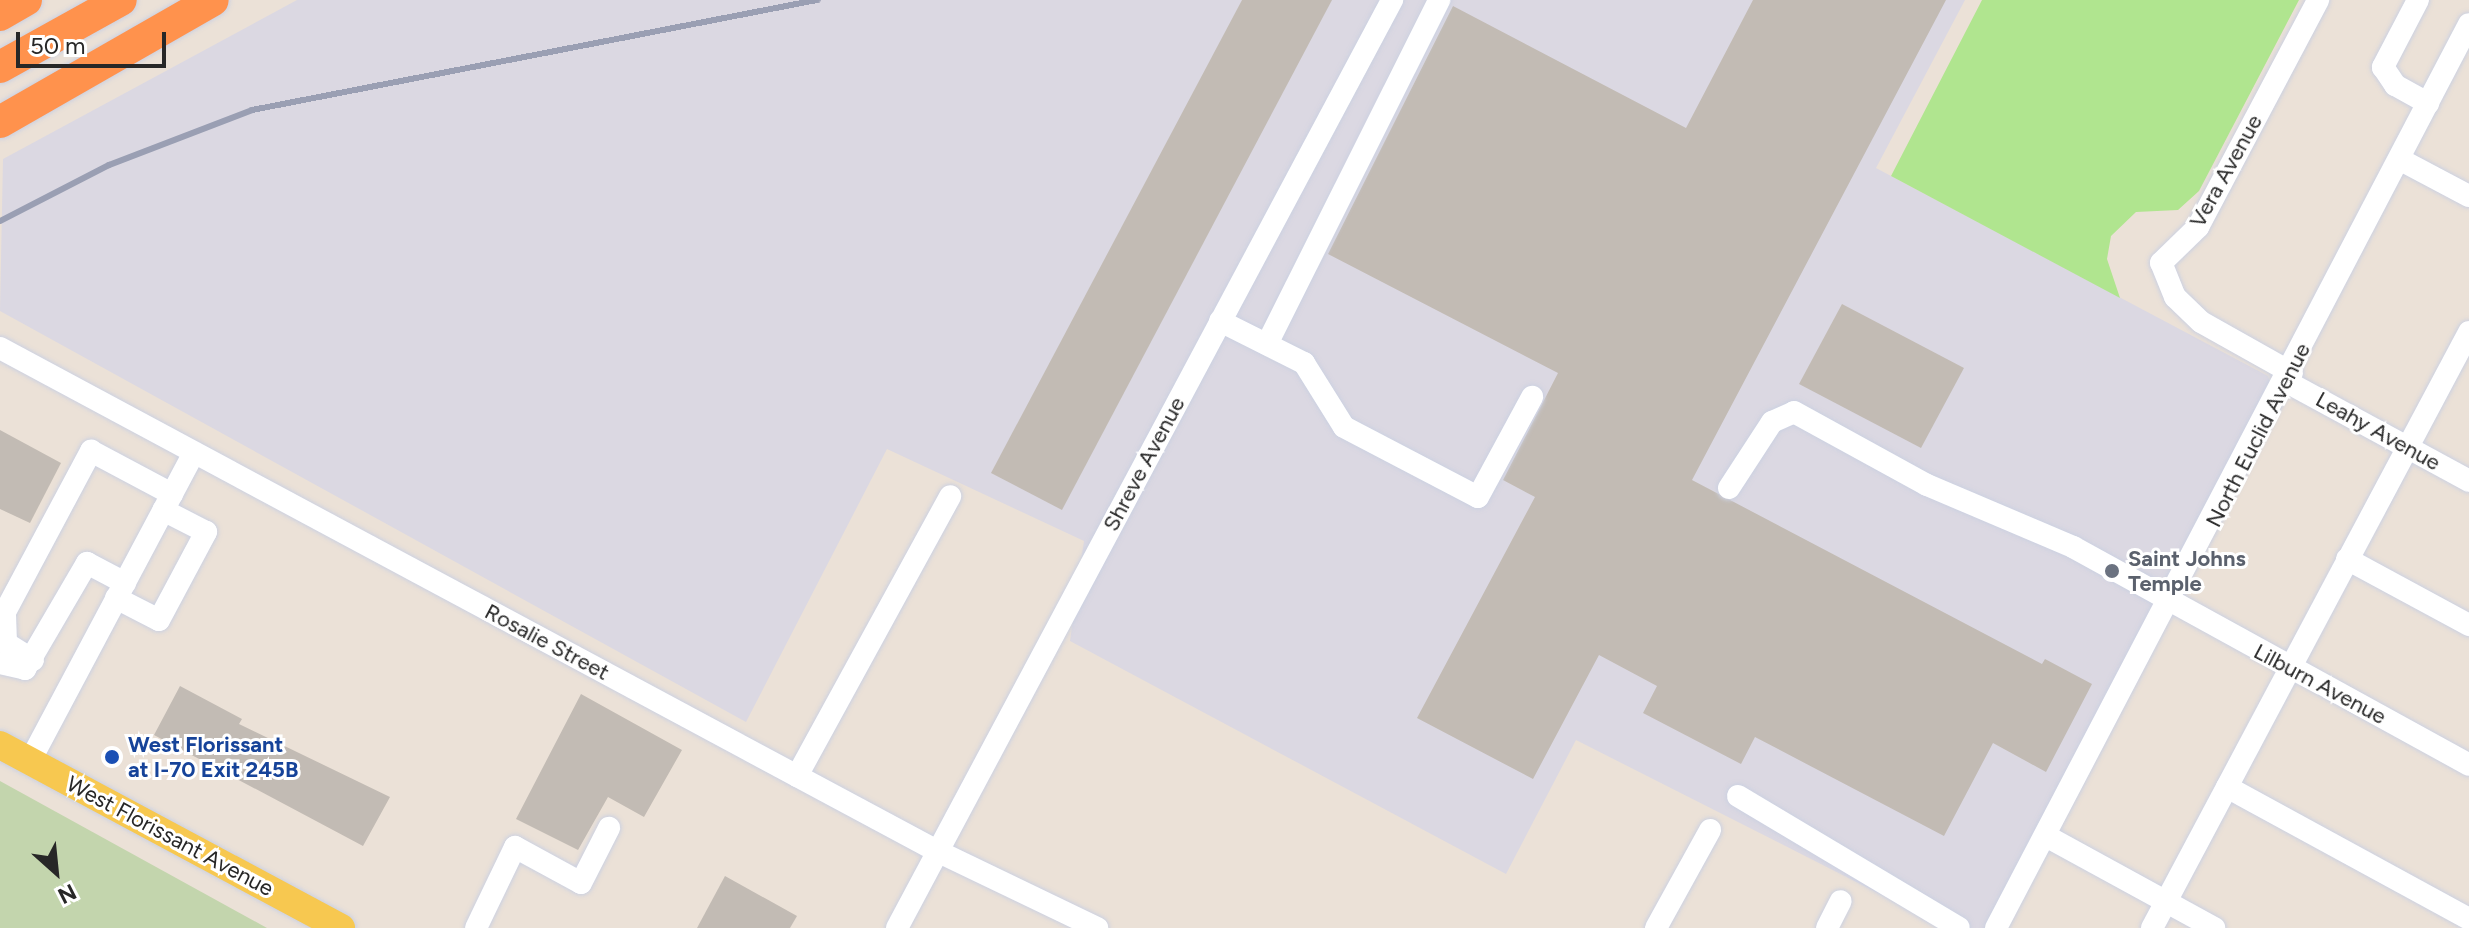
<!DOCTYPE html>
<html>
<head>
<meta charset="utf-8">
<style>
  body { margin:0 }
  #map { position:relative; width:2469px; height:928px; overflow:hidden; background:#ebe1d7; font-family:Figtree,sans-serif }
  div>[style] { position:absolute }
  .industrial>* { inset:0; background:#dbd8e2 }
  .green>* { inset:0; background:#b0e58f }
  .cemetery>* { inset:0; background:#c3d5ad }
  .building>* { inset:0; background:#c2bbb4 }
  .roads { filter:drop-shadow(0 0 2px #ccd1e1) drop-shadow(0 0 2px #ccd1e1) }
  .minor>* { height:22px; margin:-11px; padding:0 11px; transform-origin:11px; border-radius:11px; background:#fff }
  .major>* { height:28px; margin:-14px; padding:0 14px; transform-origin:14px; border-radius:14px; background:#f7c850 }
  .highway>* { height:32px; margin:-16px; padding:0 16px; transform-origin:16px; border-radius:16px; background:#ff924d }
  .rail>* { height:6px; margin:-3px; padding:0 3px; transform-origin:3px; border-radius:3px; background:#9a9fb3 }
  .dots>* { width:22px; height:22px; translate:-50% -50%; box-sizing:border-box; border:4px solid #fff; border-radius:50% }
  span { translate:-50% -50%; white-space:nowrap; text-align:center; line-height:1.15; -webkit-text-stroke:6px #fff; paint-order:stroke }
  .street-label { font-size:22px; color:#272727 }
  .worship-label { font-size:22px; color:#5b616d; font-weight:700 }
  .left { translate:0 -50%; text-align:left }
  .transit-label { font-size:22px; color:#164399; font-weight:700 }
  .north { position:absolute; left:16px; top:832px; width:80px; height:80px; -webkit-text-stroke:6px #fff; paint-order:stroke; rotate:153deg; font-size:22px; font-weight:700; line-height:32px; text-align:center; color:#272727 }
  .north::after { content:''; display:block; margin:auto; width:28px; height:36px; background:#272727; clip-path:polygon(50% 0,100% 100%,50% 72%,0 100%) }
  .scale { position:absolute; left:16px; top:32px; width:150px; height:36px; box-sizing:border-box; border:4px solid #272727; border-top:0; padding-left:10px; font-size:24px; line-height:28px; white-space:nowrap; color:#272727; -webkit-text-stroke:6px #fff; paint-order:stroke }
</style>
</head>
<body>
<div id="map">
  <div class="industrial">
    <div style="clip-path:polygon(297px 0,1965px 0,1876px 168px,2268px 376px,2271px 386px,1986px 928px,1947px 928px,1576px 740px,1506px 874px,1070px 641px,1084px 541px,887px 449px,746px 722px,0 311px,3px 159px)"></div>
  </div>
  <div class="green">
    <div style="clip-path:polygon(1982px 0,2299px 0,2199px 191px,2178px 210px,2136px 212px,2111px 236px,2107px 259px,2120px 298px,1891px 176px)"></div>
  </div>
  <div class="cemetery">
    <div style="clip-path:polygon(0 781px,267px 928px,0 928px)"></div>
  </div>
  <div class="building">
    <div style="clip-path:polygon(1242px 0,1332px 0,1062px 510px,991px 473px)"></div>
    <div style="clip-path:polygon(1753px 0,1946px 0,1692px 480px,2042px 664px,2045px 659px,2092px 684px,2046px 772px,1993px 743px,1944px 836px,1755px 737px,1741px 764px,1643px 713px,1657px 686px,1599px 655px,1533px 779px,1417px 718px,1535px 497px,1503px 480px,1558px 373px,1328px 254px,1453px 6px,1686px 128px)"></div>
    <div style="clip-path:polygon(1842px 304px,1964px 368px,1921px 448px,1799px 384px)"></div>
    <div style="clip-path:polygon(0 430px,61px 463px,30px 523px,0 509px)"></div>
    <div style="clip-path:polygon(180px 686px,242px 719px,239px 724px,390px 797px,363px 846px,154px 735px)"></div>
    <div style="clip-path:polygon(581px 694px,682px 750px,644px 817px,608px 797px,578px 850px,516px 819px)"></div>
    <div style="clip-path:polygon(725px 876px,797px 916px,790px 928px,697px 928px)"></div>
  </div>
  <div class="roads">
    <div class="minor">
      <div style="left:2418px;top:0;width:76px;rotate:117.6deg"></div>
      <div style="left:2383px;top:67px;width:22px;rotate:56deg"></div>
      <div style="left:2395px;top:85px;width:38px;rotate:29deg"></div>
      <div style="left:2399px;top:159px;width:79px;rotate:27.9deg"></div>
      <div style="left:1220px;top:321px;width:94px;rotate:26.6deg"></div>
      <div style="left:1304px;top:363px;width:75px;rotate:58deg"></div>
      <div style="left:1344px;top:427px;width:151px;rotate:27.6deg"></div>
      <div style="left:1478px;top:497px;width:114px;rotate:-61.6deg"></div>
      <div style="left:1267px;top:344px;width:385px;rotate:-63.4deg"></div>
      <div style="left:0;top:348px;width:1063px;rotate:28.23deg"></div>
      <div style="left:937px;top:851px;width:178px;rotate:25.7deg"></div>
      <div style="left:2292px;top:373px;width:104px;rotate:-150.7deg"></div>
      <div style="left:2201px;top:322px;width:36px;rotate:-136deg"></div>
      <div style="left:2175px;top:297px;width:37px;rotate:-112deg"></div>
      <div style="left:2161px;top:263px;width:52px;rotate:-44.2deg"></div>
      <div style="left:2198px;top:227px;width:257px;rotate:-62.1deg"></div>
      <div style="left:2287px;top:382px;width:207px;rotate:28.5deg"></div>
      <div style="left:1729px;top:488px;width:79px;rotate:-56.9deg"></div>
      <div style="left:1772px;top:422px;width:24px;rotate:-24deg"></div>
      <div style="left:1794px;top:412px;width:152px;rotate:28.8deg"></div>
      <div style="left:1927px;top:485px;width:159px;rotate:23deg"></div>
      <div style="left:2073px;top:547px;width:452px;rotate:28.8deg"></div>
      <div style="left:2347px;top:559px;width:139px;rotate:28.4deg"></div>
      <div style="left:116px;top:598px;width:48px;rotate:27.1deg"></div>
      <div style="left:159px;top:620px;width:100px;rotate:-61.9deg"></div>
      <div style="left:206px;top:532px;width:48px;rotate:-152.9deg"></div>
      <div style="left:33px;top:660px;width:32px;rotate:-148deg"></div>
      <div style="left:6px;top:643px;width:31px;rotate:-92deg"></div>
      <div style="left:5px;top:612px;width:183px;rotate:-61.9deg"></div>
      <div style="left:91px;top:451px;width:92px;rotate:28deg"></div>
      <div style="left:0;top:663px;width:26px;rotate:13deg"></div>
      <div style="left:25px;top:669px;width:123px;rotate:-59.7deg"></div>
      <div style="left:87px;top:563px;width:43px;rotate:27.8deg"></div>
      <div style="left:30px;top:761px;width:349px;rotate:-62deg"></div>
      <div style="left:797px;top:776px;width:319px;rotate:-61.3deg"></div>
      <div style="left:2227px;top:787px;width:276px;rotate:28.6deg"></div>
      <div style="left:1738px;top:796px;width:257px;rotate:30.8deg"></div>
      <div style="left:2046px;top:836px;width:192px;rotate:28.7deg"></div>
      <div style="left:476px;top:928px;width:90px;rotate:-64.3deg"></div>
      <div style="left:515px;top:847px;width:75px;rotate:28.6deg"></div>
      <div style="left:581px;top:883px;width:62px;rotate:-63deg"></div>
      <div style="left:897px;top:928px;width:1052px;rotate:-61.92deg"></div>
      <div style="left:1656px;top:928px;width:112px;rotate:-61.1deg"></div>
      <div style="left:1827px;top:928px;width:30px;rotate:-63deg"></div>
      <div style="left:1996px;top:928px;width:1020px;rotate:-62.38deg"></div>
      <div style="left:2152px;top:928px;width:675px;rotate:-61.99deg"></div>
    </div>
    <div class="major">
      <div style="left:0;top:745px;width:387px;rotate:28.2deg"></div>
    </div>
    <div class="highway">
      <div style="left:0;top:15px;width:30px;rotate:-30deg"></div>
      <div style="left:0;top:67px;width:138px;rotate:-29deg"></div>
      <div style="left:0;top:122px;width:245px;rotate:-29.8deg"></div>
    </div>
  </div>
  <div class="rail">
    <div style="left:0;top:221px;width:123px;rotate:-27.2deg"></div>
    <div style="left:109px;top:165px;width:153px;rotate:-21deg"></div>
    <div style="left:252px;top:110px;width:576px;rotate:-11.02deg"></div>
  </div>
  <div class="dots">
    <div style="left:2112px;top:571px;background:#6b7280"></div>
    <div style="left:112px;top:757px;background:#1a4fb4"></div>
  </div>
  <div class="street-label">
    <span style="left:2226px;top:171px;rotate:-61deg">Vera Avenue</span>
    <span style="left:2378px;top:431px;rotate:29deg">Leahy Avenue</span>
    <span style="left:2258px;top:435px;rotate:-63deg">North Euclid Avenue</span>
    <span style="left:1144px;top:464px;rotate:-62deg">Shreve Avenue</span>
    <span style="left:547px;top:642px;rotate:28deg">Rosalie Street</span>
    <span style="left:2320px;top:684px;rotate:28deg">Lilburn Avenue</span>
    <span style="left:170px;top:836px;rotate:28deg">West Florissant Avenue</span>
  </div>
  <div class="worship-label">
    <span class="left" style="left:2128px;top:571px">Saint Johns<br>Temple</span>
  </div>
  <div class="transit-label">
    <span class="left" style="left:128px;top:757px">West Florissant<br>at I-70 Exit 245B</span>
  </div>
  <div class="north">N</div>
  <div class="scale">50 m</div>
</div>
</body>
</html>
